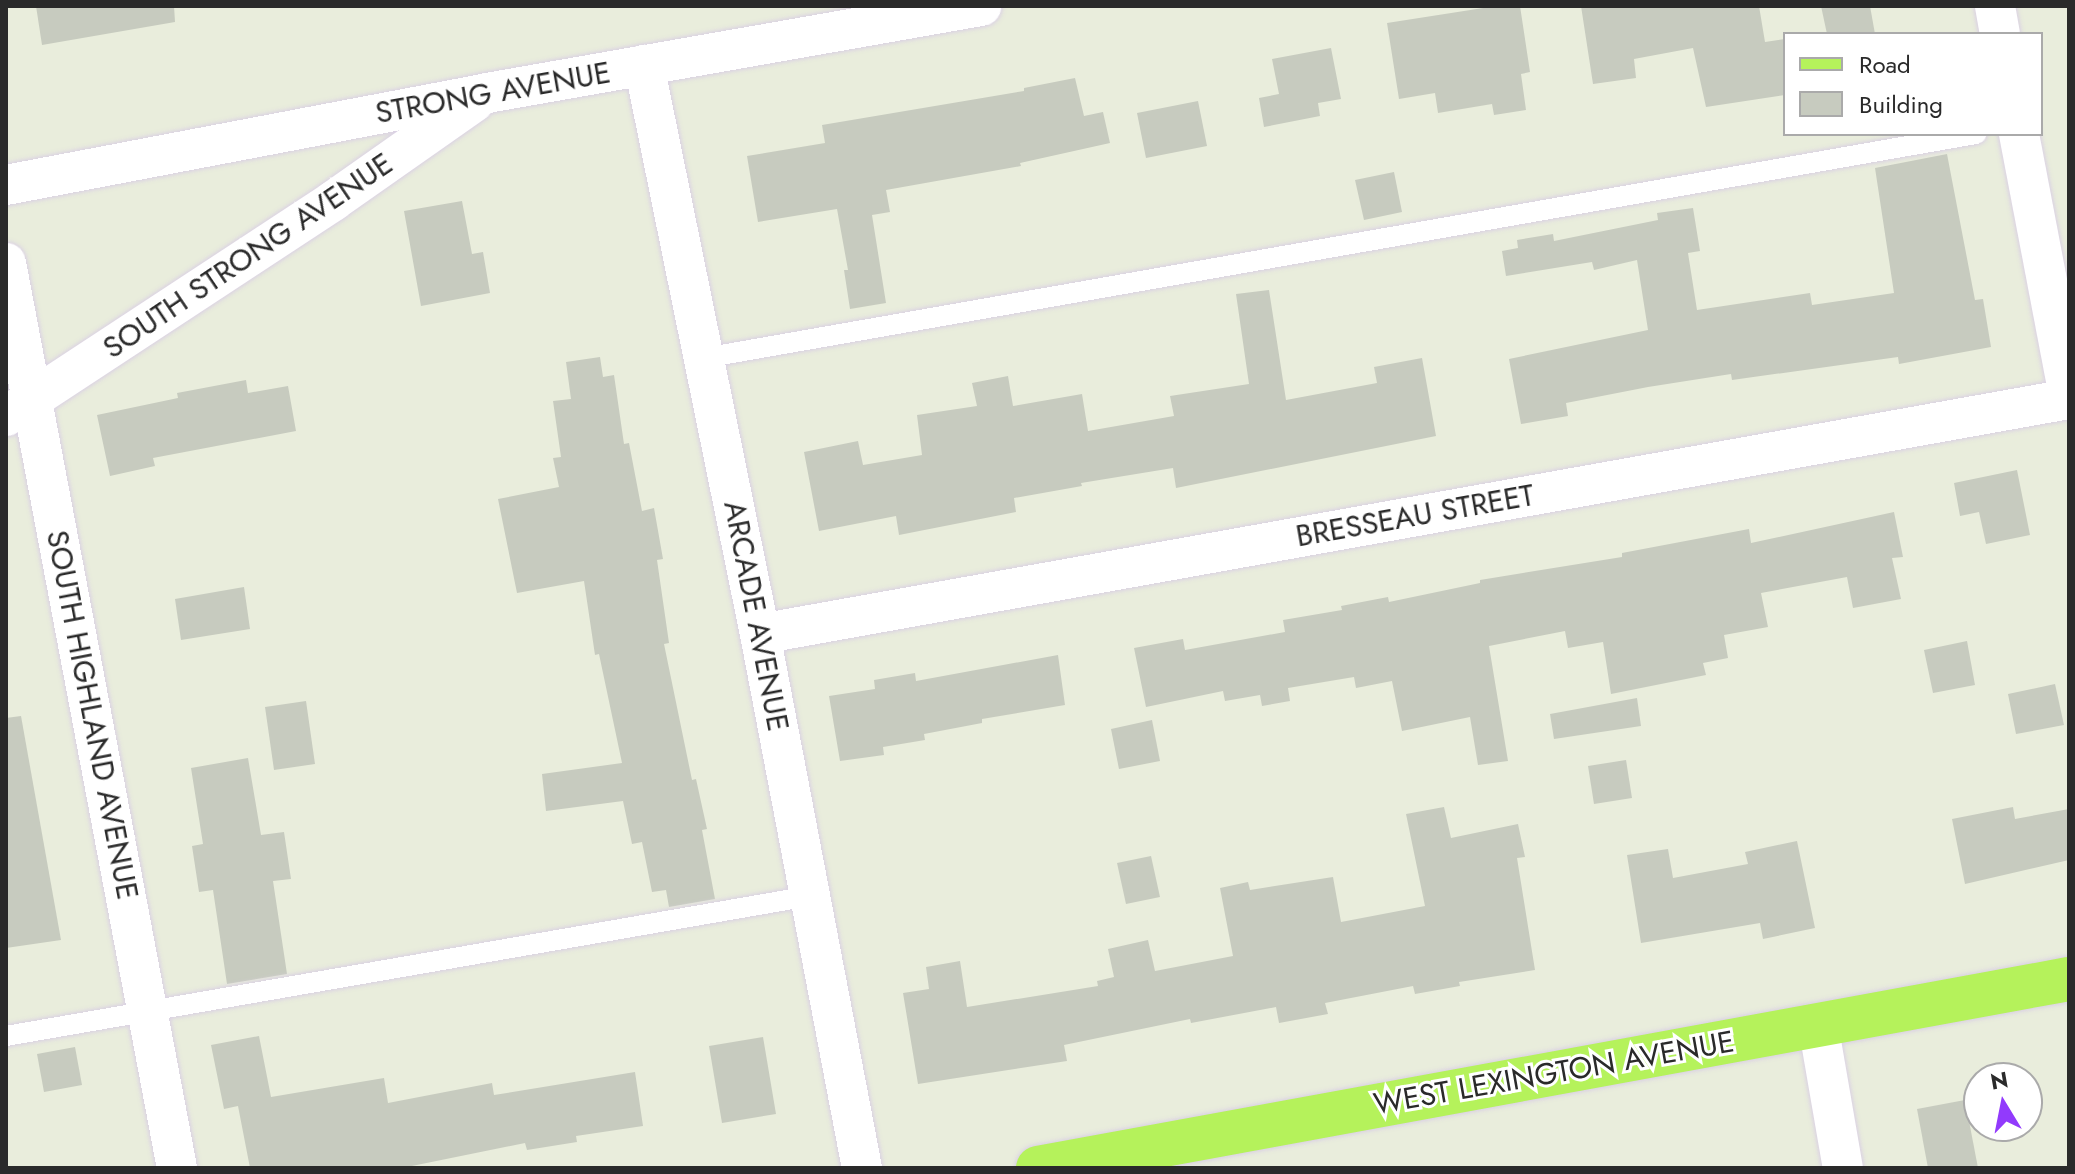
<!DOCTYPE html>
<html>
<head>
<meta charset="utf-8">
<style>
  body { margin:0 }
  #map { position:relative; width:2075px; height:1174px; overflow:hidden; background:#e9eddc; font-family:Jost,sans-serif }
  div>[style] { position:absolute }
  .building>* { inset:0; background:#c7cbbf }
  .roads { filter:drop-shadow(0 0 2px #dad1e3) drop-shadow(0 0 2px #dad1e3) }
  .lane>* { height:20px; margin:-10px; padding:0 10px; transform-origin:10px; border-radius:10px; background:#fff }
  .street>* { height:40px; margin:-20px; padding:0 20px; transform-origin:20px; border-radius:20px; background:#fff }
  .primary>* { height:44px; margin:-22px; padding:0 22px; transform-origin:22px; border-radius:22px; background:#b5f25b }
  span { translate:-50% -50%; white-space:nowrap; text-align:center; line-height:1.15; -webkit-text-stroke:6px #fff; paint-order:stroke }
  .street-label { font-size:30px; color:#2a2a2a }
  .frame { position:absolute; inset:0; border:8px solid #2a2a2a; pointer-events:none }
  .legend { position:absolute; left:1783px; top:32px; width:260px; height:104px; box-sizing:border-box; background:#fff; border:2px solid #aaa; margin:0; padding:10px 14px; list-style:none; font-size:24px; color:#2a2a2a }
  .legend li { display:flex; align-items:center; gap:16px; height:40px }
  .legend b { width:40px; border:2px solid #aaa }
  .north { position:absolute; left:1963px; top:1062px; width:80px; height:80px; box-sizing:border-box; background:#fff; border:2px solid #aaa; border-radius:50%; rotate:350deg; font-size:22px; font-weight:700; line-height:32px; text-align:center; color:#2a2a2a }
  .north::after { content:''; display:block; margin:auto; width:28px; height:36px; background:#923afc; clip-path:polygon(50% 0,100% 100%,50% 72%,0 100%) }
</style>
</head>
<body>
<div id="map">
  <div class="building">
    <div style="clip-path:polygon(36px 6px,174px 6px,175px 22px,42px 45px)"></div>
    <div style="clip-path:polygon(1496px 6px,1520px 6px,1530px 72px,1521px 74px,1526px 110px,1494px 115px,1492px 104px,1438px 113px,1435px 93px,1399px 99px,1387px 23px)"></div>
    <div style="clip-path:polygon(1581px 6px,1759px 6px,1765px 42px,1785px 39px,1785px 95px,1706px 107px,1693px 48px,1634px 59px,1636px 78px,1593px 84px)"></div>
    <div style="clip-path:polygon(1821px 6px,1870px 6px,1875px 34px,1827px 34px)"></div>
    <div style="clip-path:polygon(1331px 48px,1341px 99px,1318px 103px,1320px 116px,1264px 127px,1259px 98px,1279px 94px,1272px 59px)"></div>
    <div style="clip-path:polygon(1075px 78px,1084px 116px,1103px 112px,1110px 143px,1020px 163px,1021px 166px,886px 190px,890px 212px,872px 215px,886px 303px,850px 309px,844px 270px,848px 270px,837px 209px,758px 222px,747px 156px,825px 143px,822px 125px,1024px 91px,1024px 88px)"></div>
    <div style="clip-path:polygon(1198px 101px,1207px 146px,1146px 158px,1137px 113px)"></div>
    <div style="clip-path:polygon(1947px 154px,1975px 300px,1983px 299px,1991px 347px,1899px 364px,1898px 357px,1732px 380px,1731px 374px,1648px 387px,1566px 403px,1568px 416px,1521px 424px,1509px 359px,1648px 330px,1637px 260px,1594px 270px,1592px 262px,1506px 276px,1502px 251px,1518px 248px,1517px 240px,1553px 234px,1554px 241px,1658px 220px,1657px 213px,1693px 208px,1700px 251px,1688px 253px,1697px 310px,1810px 293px,1812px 305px,1894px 293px,1875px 168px)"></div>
    <div style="clip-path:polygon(1394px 172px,1402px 212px,1364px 220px,1355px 180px)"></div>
    <div style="clip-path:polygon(462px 201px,472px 254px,483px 252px,490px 293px,421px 306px,404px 211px)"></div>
    <div style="clip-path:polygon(1269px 290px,1286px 400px,1377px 383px,1374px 367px,1422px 358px,1436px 436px,1176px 488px,1173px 468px,1081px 483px,1082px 486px,1014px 498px,1016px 512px,899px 535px,896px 516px,819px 531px,804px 452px,858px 441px,863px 465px,922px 455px,917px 415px,977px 406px,972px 383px,1008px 376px,1013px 406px,1082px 394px,1088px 431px,1174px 416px,1170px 396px,1249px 384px,1236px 294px)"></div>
    <div style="clip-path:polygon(600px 357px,603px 377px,614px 375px,624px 444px,629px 443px,642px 511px,654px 508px,663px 559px,657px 560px,669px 643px,664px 644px,692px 780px,696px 779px,707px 829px,702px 830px,715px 899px,669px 907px,666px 890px,652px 892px,642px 842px,632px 844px,623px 801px,546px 811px,542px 774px,622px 763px,599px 654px,595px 655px,584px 581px,517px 593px,498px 499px,559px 487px,553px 458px,561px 457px,553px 401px,571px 399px,566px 362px)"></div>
    <div style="clip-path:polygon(246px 380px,248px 393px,288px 386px,296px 431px,153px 458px,155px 466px,110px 476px,97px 415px,178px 398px,177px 393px)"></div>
    <div style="clip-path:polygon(2017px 470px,2030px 535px,1986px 544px,1979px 512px,1960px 516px,1954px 483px)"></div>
    <div style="clip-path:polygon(1894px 512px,1903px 557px,1892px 558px,1901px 599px,1853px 608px,1847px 577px,1761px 593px,1768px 627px,1724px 635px,1728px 658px,1703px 663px,1706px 675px,1611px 694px,1603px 642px,1568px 648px,1565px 631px,1489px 646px,1508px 761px,1478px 765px,1470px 717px,1402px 731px,1392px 681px,1356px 688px,1354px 677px,1288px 688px,1290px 701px,1262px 706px,1260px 695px,1225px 701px,1223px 691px,1146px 707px,1134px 648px,1183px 639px,1185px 650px,1285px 632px,1283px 620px,1342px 610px,1341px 606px,1388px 597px,1389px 602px,1480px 583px,1480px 580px,1622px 557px,1622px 553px,1749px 529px,1751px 543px)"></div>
    <div style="clip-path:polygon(244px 587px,250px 629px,181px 640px,175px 599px)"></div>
    <div style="clip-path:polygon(1967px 641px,1975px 685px,1933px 693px,1924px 650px)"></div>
    <div style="clip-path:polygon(1058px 655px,1065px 705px,982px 719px,982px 723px,924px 734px,925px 740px,883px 747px,884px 755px,840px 761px,829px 696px,875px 689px,874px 680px,915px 673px,916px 681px)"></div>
    <div style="clip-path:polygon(2055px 684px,2064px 725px,2016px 734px,2008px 694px)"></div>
    <div style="clip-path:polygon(1637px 698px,1641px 726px,1554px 739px,1550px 714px)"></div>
    <div style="clip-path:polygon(306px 701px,315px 764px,274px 770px,265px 707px)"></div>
    <div style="clip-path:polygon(21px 716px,61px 940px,6px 948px,6px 718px)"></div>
    <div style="clip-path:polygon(1152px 720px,1160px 761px,1119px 769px,1111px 729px)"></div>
    <div style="clip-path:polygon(248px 758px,261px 835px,284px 832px,291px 879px,273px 881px,287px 974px,227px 984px,213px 890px,199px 892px,192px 846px,203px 844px,191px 768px)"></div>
    <div style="clip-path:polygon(1626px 760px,1632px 798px,1594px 804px,1588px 766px)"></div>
    <div style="clip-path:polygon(1444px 807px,1451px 838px,1518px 824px,1525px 857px,1517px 858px,1535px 970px,1459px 982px,1460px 986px,1415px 994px,1413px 986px,1325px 1003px,1328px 1014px,1279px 1023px,1276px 1007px,1191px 1023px,1190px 1019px,1064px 1045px,1067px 1061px,918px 1084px,903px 993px,929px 989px,926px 967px,960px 961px,967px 1007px,1098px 986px,1097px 981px,1114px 977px,1108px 949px,1148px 940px,1155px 971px,1233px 956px,1220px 888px,1248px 882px,1250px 890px,1333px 877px,1341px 922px,1425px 906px,1406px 814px)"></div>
    <div style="clip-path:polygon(2013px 807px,2015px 819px,2069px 809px,2069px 860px,1965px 884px,1952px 819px)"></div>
    <div style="clip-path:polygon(1797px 841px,1815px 928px,1763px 939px,1760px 923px,1641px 943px,1627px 855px,1668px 849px,1673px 878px,1748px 864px,1745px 852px)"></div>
    <div style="clip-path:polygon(1151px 856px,1160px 897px,1126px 904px,1117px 863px)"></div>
    <div style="clip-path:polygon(259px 1036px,271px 1097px,384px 1078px,388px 1103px,492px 1083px,494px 1095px,635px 1072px,643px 1126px,576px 1136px,577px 1142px,527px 1150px,525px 1143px,402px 1168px,250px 1168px,238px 1106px,224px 1109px,211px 1045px)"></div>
    <div style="clip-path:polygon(763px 1037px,776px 1114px,722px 1123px,709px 1046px)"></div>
    <div style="clip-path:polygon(75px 1047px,82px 1085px,44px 1092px,37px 1054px)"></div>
    <div style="clip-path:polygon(1965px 1100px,1978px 1168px,1928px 1168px,1917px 1109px)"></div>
  </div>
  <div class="roads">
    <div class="lane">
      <div style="left:704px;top:358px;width:1292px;rotate:-9.99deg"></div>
      <div style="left:6px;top:1036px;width:816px;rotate:-9.88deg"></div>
    </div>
    <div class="street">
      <div style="left:1995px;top:6px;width:28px;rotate:80deg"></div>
      <div style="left:644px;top:65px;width:581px;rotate:78.48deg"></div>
      <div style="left:760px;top:634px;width:544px;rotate:79.19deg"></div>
      <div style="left:2019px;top:134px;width:266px;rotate:79.2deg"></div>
      <div style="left:6px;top:185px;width:490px;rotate:-10.8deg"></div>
      <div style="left:487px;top:93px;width:502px;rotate:-9.99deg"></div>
      <div style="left:6px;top:263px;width:921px;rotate:79.3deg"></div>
      <div style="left:6px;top:416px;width:391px;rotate:-33.3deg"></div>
      <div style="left:333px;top:201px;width:172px;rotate:-35.1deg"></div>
      <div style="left:760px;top:634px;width:1330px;rotate:-10.18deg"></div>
      <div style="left:1818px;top:1024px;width:146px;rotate:80.2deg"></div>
    </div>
    <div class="primary">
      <div style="left:1038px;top:1168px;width:1048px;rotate:-10.39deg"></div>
    </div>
  </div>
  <div class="street-label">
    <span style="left:493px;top:93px;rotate:-10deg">STRONG AVENUE</span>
    <span style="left:248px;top:256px;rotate:-34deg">SOUTH STRONG AVENUE</span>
    <span style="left:1415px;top:516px;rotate:-10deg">BRESSEAU STREET</span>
    <span style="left:756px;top:616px;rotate:79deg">ARCADE AVENUE</span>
    <span style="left:92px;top:715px;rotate:79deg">SOUTH HIGHLAND AVENUE</span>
    <span style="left:1554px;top:1073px;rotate:-10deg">WEST LEXINGTON AVENUE</span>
  </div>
  <div class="frame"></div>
  <ul class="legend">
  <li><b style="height:10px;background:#b5f25b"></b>Road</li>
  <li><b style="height:22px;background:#c7cbbf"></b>Building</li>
  </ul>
  <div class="north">N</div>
</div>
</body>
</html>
